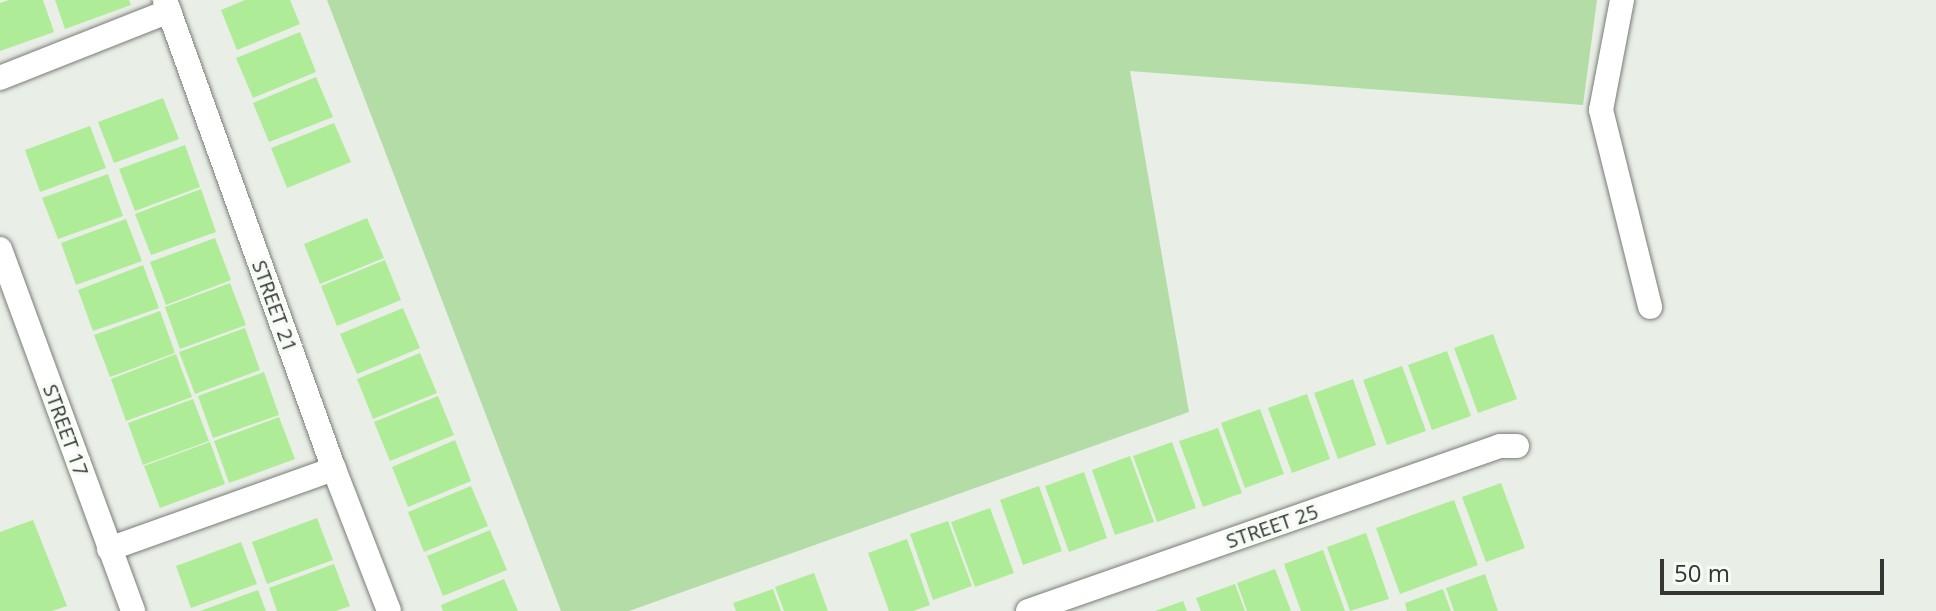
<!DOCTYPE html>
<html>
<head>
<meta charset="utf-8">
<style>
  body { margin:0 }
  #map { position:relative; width:1936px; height:611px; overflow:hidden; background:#e9eee7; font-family:"Open Sans",sans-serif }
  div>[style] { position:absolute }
  .green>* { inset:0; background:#b4dca6 }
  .building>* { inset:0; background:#afec98 }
  .roads { filter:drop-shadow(0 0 2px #797d77) drop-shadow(0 0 2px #797d77) }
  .street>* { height:24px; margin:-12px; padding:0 12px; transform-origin:12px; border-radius:12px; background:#fff }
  span { translate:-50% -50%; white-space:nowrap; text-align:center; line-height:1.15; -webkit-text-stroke:7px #f6fbf5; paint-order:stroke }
  .street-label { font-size:20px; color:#343634 }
  .scale { position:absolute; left:1660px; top:559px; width:224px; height:36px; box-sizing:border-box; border:4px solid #343634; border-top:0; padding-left:10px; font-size:24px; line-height:28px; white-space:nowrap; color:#343634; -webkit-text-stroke:6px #f6fbf5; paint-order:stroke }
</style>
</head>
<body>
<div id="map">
  <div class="green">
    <div style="clip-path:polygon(327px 0,1597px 0,1583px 105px,1130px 71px,1189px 412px,629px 611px,561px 611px)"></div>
  </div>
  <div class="building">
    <div style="clip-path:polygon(9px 0,43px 0,54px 32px,0 51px,0 3px)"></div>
    <div style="clip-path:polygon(55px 0,129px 0,131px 5px,65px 29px)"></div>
    <div style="clip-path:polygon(245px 0,290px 0,300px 24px,237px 50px,221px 10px)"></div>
    <div style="clip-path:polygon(300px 32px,316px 72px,253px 98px,236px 58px)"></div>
    <div style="clip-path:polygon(316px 77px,333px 117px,269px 142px,253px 103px)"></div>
    <div style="clip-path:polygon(163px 98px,179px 139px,114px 163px,98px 122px)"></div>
    <div style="clip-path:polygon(334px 123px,351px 162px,287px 188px,271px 148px)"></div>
    <div style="clip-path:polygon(90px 126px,106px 168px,40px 192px,25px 150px)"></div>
    <div style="clip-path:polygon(185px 145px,200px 187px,135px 211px,119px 169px)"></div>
    <div style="clip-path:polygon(108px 174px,123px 216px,58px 239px,42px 198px)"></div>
    <div style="clip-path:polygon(201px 189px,216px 232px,151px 255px,135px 214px)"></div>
    <div style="clip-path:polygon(367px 218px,384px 258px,320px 284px,304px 244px)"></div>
    <div style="clip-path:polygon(126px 219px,142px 261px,76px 285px,61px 243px)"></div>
    <div style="clip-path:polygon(215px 238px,231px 280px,166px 305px,150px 262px)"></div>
    <div style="clip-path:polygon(385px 260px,401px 300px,337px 326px,321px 286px)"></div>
    <div style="clip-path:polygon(143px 265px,159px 308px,93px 331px,78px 290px)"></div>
    <div style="clip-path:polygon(230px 283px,246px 325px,180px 349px,165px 307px)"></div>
    <div style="clip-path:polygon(403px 308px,420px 348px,357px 374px,340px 334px)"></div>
    <div style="clip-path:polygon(160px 311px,175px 353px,110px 377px,94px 335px)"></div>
    <div style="clip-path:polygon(245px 328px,260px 370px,195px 394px,179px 352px)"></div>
    <div style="clip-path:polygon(1493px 334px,1517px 399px,1478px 413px,1454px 348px)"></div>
    <div style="clip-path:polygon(1447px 351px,1471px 416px,1432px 430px,1408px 365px)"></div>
    <div style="clip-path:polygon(420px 353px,437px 393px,373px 419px,357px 379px)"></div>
    <div style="clip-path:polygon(176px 354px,192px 397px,126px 421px,111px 379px)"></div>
    <div style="clip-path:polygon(1402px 366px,1426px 431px,1387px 445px,1363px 380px)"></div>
    <div style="clip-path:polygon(264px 372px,279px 415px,213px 438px,198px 396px)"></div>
    <div style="clip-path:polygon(1353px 379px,1376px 445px,1338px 459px,1314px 393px)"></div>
    <div style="clip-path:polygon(1307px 394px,1330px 459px,1292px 473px,1268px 408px)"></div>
    <div style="clip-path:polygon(438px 396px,454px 435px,390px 461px,374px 422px)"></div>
    <div style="clip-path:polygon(193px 399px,209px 441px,143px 465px,128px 423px)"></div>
    <div style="clip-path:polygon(1260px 409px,1284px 474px,1245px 488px,1221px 423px)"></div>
    <div style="clip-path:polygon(279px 417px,295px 459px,229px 483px,214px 441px)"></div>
    <div style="clip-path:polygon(1218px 428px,1242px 493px,1203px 507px,1179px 441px)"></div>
    <div style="clip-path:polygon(455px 440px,471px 481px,408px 507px,392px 467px)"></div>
    <div style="clip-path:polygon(210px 442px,225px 484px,160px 508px,144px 466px)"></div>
    <div style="clip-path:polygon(1172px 442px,1196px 508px,1157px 522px,1133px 456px)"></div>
    <div style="clip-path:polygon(1130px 456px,1154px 522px,1115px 535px,1092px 470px)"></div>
    <div style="clip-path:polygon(1084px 472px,1107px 538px,1069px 552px,1045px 486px)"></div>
    <div style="clip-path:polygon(1501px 483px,1525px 548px,1486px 562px,1462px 497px)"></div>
    <div style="clip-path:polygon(471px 486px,488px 526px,424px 552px,408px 512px)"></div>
    <div style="clip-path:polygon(1039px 486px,1062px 551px,1023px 565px,1000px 500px)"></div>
    <div style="clip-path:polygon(1454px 500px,1478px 565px,1400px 594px,1376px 528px)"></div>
    <div style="clip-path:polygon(990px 508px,1014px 573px,975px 587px,951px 522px)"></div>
    <div style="clip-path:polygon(317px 518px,333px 560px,267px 584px,252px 542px)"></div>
    <div style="clip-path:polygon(33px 520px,67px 606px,52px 611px,0 611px,0 532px)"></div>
    <div style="clip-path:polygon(948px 521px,972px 586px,933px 600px,910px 534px)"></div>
    <div style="clip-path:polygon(490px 530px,507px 570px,443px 596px,427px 556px)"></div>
    <div style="clip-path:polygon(1366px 533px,1389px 599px,1350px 611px,1327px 547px)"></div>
    <div style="clip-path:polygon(907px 539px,930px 605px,913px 611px,889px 611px,868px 553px)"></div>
    <div style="clip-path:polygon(241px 542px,257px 584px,191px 608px,176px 566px)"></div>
    <div style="clip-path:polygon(1323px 550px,1345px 611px,1301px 611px,1284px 564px)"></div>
    <div style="clip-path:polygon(334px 564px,350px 606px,336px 611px,277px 611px,269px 588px)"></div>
    <div style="clip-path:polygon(1275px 569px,1291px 611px,1247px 611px,1237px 583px)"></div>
    <div style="clip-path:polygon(814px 573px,828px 611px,784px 611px,775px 587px)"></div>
    <div style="clip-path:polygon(1485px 574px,1498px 611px,1454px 611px,1446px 588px)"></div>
    <div style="clip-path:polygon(504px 579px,518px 611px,443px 611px,441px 605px)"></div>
    <div style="clip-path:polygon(1235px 584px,1245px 611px,1201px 611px,1196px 598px)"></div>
    <div style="clip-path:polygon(773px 589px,781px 611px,736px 611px,733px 603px)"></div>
    <div style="clip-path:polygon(1443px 589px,1451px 611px,1407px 611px,1405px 603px)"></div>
    <div style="clip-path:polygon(258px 590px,266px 611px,200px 611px)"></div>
    <div style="clip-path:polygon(1183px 601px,1187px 611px,1155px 611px)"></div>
  </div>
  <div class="roads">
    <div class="street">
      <div style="left:165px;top:0;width:499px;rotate:70.2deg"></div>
      <div style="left:334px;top:469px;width:152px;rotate:68.8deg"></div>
      <div style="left:1622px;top:0;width:112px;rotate:100.8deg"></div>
      <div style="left:1601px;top:110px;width:203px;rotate:76deg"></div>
      <div style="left:0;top:78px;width:182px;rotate:-21.6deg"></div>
      <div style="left:0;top:249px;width:386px;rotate:69.8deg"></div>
      <div style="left:109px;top:549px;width:239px;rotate:-19.6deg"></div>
      <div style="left:1028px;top:611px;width:500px;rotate:-19.27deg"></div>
      <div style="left:1500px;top:446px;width:17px"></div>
    </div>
  </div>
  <div class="street-label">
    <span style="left:275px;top:306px;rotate:70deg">STREET 21</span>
    <span style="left:66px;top:430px;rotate:70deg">STREET 17</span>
    <span style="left:1272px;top:526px;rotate:-19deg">STREET 25</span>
  </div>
  <div class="scale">50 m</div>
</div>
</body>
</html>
